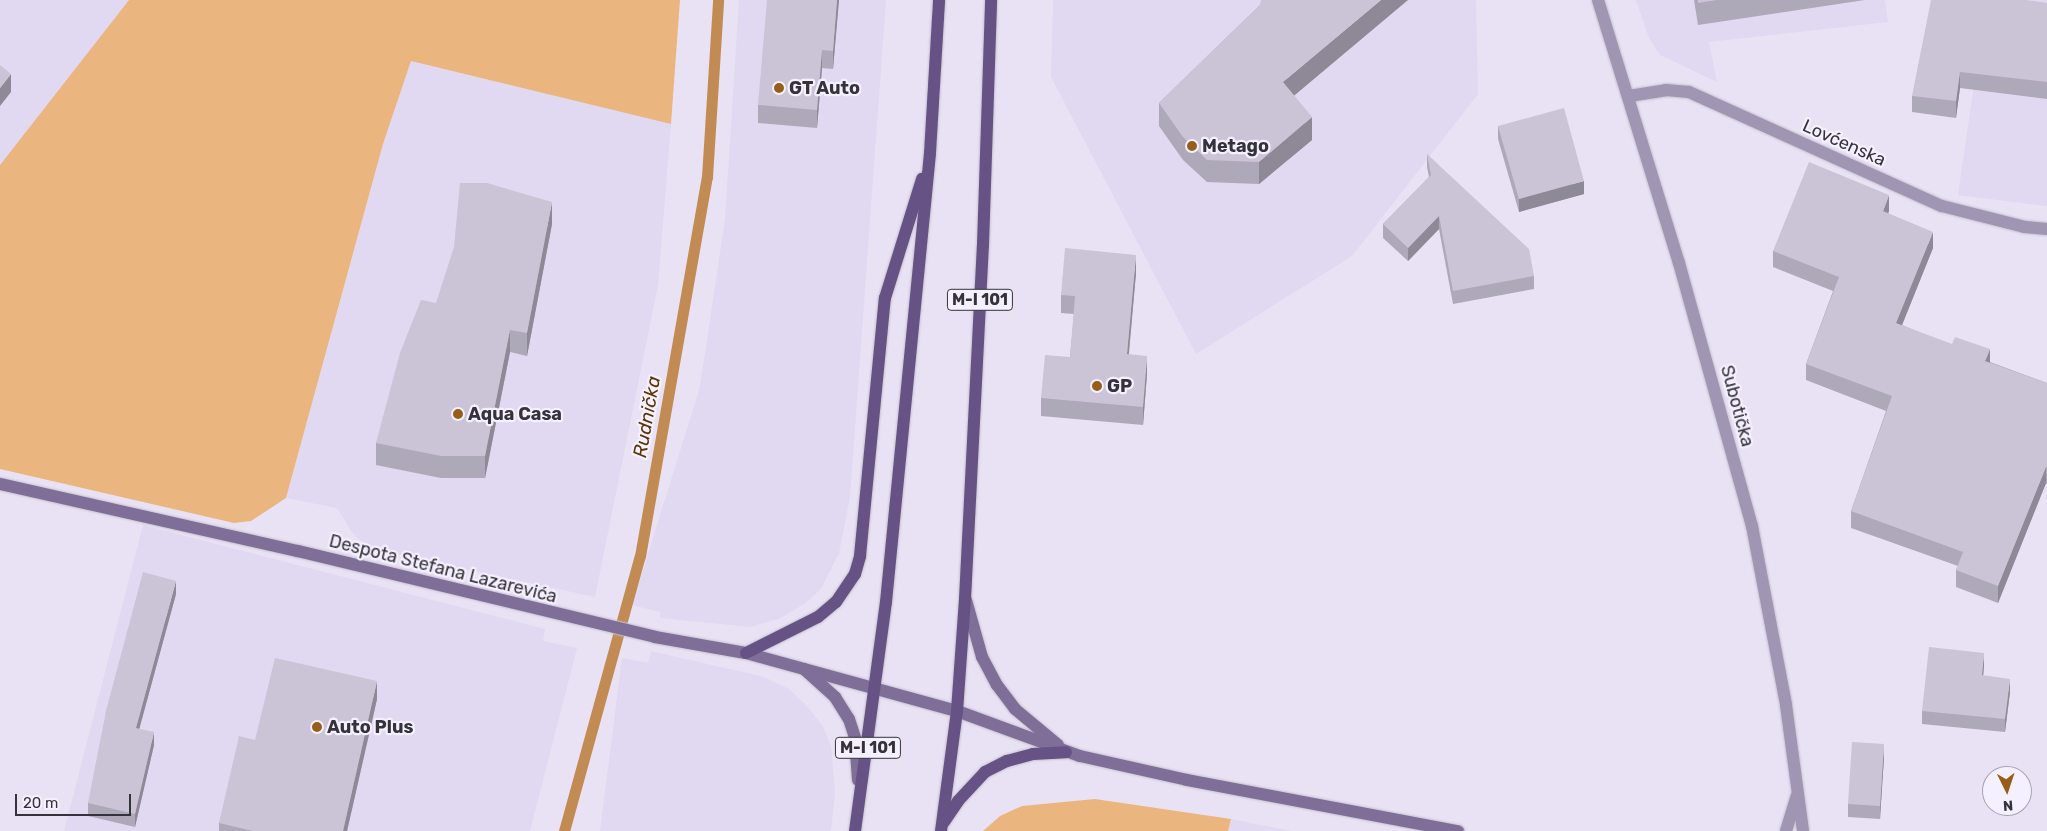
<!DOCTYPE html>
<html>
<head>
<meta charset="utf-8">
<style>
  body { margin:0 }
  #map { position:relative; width:2047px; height:831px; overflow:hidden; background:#e9e2f4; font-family:Rubik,sans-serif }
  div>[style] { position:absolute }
  .built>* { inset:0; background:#e1d8f2 }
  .green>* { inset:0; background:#ebb580 }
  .stream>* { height:11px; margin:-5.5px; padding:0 5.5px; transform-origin:5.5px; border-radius:5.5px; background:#c18b53 }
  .roads { filter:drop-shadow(0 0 1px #c5bfcf) drop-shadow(0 0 1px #c5bfcf) }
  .street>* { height:12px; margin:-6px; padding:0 6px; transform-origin:6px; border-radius:6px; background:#a095b2 }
  .secondary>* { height:12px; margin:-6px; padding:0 6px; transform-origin:6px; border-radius:6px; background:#7e6e98 }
  .primary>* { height:12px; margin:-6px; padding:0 6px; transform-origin:6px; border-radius:6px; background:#665285 }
  .wall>* { inset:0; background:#aea9b8 }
  .shaded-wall>* { inset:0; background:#8d8996 }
  .building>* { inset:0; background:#cac4d6 }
  .dots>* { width:14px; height:14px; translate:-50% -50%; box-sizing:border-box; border:2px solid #f5f0ff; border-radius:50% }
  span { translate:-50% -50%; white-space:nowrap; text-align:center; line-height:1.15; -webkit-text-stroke:4.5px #f5f0ff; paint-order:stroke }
  .shield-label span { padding:1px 4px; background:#f5f0ff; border:1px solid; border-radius:4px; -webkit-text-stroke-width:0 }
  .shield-label { font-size:16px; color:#35333a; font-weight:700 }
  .poi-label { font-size:18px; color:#35333a; font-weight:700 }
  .left { translate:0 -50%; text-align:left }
  .street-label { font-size:18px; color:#35333a }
  .water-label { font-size:19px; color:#593406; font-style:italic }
  .north { position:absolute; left:1982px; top:766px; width:50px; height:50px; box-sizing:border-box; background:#f5f0ff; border:1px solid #a8a4b0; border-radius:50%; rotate:176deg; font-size:14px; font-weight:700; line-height:20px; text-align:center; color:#35333a }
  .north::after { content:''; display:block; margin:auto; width:18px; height:22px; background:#975e1a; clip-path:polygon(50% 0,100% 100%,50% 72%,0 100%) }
  .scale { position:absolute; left:15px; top:794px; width:116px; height:22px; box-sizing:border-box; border:2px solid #35333a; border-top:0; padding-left:6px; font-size:15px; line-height:18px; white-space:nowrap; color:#35333a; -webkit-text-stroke:4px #f5f0ff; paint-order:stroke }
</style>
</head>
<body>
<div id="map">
  <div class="built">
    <div style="clip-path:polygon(0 0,129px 0,0 165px)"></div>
    <div style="clip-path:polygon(739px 0,886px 0,850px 497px,839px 553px,821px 589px,804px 604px,781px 618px,751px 627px,660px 618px,660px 612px,632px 605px,700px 387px,725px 219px)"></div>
    <div style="clip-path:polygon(1053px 0,1476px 0,1478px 94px,1352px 256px,1196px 354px,1051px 77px)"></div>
    <div style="clip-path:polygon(1636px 0,1885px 0,1888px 22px,1709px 42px,1717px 82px,1660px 55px,1649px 38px)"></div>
    <div style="clip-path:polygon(1986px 0,2047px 0,2047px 206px,1958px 195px)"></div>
    <div style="clip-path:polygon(411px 61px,671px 124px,658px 285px,595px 597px,372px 549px,354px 535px,337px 508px,286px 498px,383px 144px)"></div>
    <div style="clip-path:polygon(143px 525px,545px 629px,543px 641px,577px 648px,530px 831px,64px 831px)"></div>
    <div style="clip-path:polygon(651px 651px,764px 677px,789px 689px,808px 707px,822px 725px,831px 746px,835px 792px,831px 831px,600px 831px,622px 658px,648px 663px)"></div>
    <div style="clip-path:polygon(1231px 819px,1291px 831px,1228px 831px)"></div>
  </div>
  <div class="green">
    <div style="clip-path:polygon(129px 0,680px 0,671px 124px,411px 61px,383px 144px,286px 498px,251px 521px,234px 523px,0 469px,0 165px)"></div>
    <div style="clip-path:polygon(1095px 799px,1231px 819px,1228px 831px,983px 831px,1000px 816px,1022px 806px)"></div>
  </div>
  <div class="stream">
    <div style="left:564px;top:831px;width:285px;rotate:-74.6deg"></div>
    <div style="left:640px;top:556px;width:385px;rotate:-80deg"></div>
    <div style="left:707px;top:177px;width:177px;rotate:-86.4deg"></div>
  </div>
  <div class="roads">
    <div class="street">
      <div style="left:1598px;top:0;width:275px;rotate:72.9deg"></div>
      <div style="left:1679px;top:263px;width:273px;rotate:74.5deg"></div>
      <div style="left:1752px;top:526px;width:182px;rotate:79.2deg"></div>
      <div style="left:1786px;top:705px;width:127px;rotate:82.3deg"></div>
      <div style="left:1629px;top:96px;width:37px;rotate:-9deg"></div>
      <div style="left:1666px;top:90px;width:23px;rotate:5deg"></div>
      <div style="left:1689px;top:92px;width:277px;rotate:24.3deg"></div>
      <div style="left:1942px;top:206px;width:86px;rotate:14.2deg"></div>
      <div style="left:2025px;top:227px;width:22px;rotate:5deg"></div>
      <div style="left:1786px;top:831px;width:37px;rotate:-73deg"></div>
    </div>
    <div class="secondary">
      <div style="left:0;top:484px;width:305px;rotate:12.7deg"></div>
      <div style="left:298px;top:551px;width:367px;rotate:13.5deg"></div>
      <div style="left:655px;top:637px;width:92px;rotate:10deg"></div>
      <div style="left:746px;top:653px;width:219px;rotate:15.4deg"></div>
      <div style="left:957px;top:711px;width:131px;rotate:20.1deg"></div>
      <div style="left:1080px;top:756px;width:110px;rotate:12.6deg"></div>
      <div style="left:1187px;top:780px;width:276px;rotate:10.7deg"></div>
      <div style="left:966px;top:600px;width:59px;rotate:74.3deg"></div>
      <div style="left:982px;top:657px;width:32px;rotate:62deg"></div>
      <div style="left:997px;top:685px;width:30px;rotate:53deg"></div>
      <div style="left:1015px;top:709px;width:56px;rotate:39.9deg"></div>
      <div style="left:804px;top:669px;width:42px;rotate:42.1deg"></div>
      <div style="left:835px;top:697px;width:26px;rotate:58deg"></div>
      <div style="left:849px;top:719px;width:20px;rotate:72deg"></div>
      <div style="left:855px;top:738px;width:42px;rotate:85.9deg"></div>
    </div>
    <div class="primary">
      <div style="left:746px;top:653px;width:80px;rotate:-26.6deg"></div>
      <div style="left:818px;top:617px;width:23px;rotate:-40deg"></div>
      <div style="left:836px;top:602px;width:34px;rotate:-56deg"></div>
      <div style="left:855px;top:574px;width:19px;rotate:-74deg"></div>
      <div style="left:860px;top:556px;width:259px;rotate:-84.5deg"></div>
      <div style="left:885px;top:298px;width:125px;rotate:-72.7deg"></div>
      <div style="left:944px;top:822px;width:25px;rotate:-56deg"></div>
      <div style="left:958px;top:801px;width:40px;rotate:-47deg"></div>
      <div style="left:985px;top:772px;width:25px;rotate:-27deg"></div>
      <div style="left:1007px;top:761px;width:27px;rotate:-15deg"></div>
      <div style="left:1033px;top:754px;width:33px;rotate:-3deg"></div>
      <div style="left:855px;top:831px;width:231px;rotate:-82.3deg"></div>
      <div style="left:886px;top:602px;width:451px;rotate:-84.4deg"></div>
      <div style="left:930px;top:153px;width:153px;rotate:-86.6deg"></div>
      <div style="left:941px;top:831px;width:121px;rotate:-82.4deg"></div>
      <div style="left:957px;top:711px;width:112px;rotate:-85.9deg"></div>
      <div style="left:965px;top:599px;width:354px;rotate:-87.1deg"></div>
      <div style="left:983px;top:245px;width:245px;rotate:-88.1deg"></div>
    </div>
  </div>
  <div class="wall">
    <div style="clip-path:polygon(839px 0,833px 69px,822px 68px,817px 128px,758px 123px,758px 105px)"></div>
    <div style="clip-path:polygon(1694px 0,1865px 0,1698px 25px)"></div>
    <div style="clip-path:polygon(2047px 3px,2047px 99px,1960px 88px,1956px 118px,1912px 112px,1912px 96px)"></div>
    <div style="clip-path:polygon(1260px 5px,1294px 96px,1312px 140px,1259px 184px,1207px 182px,1183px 160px,1159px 126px,1159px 103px)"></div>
    <div style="clip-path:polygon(1498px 126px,1584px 194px,1519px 212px,1498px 139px)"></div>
    <div style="clip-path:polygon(1427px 154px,1534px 276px,1534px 289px,1453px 304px,1439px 229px,1408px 261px,1383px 238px,1383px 224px,1429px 177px,1427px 167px)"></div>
    <div style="clip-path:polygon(1889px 211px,1888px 213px,1933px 248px,1902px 325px,1990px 362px,2047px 383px,2047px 484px,2046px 483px,1998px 603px,1956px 587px,1956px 570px,1958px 566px,1851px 528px,1851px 511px,1886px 411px,1806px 380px,1806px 364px,1833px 291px,1773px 267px,1773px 251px)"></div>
    <div style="clip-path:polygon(552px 224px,527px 356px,510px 352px,485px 478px,441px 478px,376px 465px,376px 443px,436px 303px)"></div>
    <div style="clip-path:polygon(1136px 273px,1129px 354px,1147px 374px,1143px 425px,1041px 416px,1041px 398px,1070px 357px,1074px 314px,1061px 313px,1061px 295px)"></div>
    <div style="clip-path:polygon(176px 594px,139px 729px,154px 745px,135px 827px,88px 816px,88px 803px)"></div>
    <div style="clip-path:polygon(1984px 666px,1983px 676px,2010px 692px,2005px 732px,1922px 724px,1922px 711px)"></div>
    <div style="clip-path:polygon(377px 699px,347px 831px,219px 831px,219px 823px,255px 740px)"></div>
    <div style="clip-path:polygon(1884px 757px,1880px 819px,1848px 817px,1848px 804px)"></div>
  </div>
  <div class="shaded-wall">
    <div style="clip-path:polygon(837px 0,839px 0,833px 69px,833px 51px)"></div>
    <div style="clip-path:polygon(1381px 0,1408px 0,1283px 105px,1283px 82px)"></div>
    <div style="clip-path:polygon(822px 50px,822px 68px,817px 128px,817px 110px)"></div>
    <div style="clip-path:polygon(1960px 72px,1960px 88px,1956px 118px,1956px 101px)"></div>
    <div style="clip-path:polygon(11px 74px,11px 92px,0 106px,0 88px)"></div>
    <div style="clip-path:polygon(1312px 117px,1312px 140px,1259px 184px,1259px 162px)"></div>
    <div style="clip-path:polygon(1584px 181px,1584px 194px,1519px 212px,1519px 199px)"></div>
    <div style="clip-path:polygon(1889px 195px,1889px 211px,1883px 227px,1883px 211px)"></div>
    <div style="clip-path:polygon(552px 202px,552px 224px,527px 356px,527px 333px)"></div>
    <div style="clip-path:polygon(1439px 216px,1439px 229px,1408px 261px,1408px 248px)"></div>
    <div style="clip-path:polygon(1933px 232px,1933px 248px,1896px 340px,1896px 323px)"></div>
    <div style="clip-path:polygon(1136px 255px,1136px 273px,1127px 372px,1127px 354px)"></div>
    <div style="clip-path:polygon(510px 330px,510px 352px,485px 478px,485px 456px)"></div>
    <div style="clip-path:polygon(1990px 349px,1990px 366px,1985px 361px)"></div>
    <div style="clip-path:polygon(1147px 356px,1147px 374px,1143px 425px,1143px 407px)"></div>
    <div style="clip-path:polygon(2046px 467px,2046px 483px,1998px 603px,1998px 586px)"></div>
    <div style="clip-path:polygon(176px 581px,176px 594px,136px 741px,136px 728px)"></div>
    <div style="clip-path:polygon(1984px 653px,1984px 666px,1982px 689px,1982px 675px)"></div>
    <div style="clip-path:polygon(2010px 679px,2010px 692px,2005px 732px,2005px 719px)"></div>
    <div style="clip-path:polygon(377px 681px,377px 699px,347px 831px,343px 831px)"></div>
    <div style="clip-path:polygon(154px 732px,154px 745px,135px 827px,135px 814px)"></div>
    <div style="clip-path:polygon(1884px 744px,1884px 757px,1880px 819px,1880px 806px)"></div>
  </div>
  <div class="building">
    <div style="clip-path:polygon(767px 0,837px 0,833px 51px,822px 50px,817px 110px,758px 105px)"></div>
    <div style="clip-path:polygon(1261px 0,1381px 0,1283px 82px,1312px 117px,1259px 162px,1207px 160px,1183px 137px,1159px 103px,1260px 5px)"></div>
    <div style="clip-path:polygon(1698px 0,1717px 0,1698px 3px)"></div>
    <div style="clip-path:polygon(1931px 0,2026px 0,2047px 3px,2047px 82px,1960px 72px,1956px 101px,1912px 96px)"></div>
    <div style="clip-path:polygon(0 65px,11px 74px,0 88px)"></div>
    <div style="clip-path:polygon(1564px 108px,1584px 181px,1519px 199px,1498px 126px)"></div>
    <div style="clip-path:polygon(1427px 154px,1529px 249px,1534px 276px,1453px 291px,1439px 216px,1408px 248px,1383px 224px,1431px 175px)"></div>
    <div style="clip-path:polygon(1809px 162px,1889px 195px,1883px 211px,1933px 232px,1896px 323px,1952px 344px,1955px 337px,1990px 349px,1985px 361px,2047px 383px,2047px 467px,2046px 467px,1998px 586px,1956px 570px,1963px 552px,1851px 511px,1892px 396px,1806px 364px,1839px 277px,1773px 251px)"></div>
    <div style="clip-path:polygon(460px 183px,487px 183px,552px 202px,527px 333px,510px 330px,485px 456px,441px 456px,376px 443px,400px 353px,421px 300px,436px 303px,454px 247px)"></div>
    <div style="clip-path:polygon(1065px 248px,1136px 255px,1127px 354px,1147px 356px,1143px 407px,1041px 398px,1045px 355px,1070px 357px,1075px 296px,1061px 295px)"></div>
    <div style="clip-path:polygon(143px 572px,176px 581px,136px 728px,154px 732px,135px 814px,88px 803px,106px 711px)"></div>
    <div style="clip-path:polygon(1929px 647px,1984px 653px,1982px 675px,2010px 679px,2005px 719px,1922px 711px)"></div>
    <div style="clip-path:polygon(275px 658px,377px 681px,343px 831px,253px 831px,219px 823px,239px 736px,255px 740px)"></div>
    <div style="clip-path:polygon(1852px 742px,1884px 744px,1880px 806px,1848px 804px)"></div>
  </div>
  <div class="dots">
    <div style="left:779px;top:88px;background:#975e1a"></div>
    <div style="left:1192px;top:146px;background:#975e1a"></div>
    <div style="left:1097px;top:386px;background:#975e1a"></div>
    <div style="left:458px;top:414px;background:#975e1a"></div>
    <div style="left:317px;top:727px;background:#975e1a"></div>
  </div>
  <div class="shield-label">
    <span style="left:980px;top:300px">M-I 101</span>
    <span style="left:868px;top:748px">M-I 101</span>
  </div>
  <div class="poi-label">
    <span class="left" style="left:789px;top:88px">GT Auto</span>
    <span class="left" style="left:1202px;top:146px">Metago</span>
    <span class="left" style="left:1107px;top:386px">GP</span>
    <span class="left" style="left:468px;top:414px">Aqua Casa</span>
    <span class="left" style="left:327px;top:727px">Auto Plus</span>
  </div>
  <div class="street-label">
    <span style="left:1844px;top:143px;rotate:24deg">Lovćenska</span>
    <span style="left:1737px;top:406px;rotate:75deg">Subotička</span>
    <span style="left:443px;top:569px;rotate:14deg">Despota Stefana Lazarevića</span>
  </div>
  <div class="water-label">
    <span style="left:647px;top:417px;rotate:-80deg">Rudnička</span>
  </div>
  <div class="north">N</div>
  <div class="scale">20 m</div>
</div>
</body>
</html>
